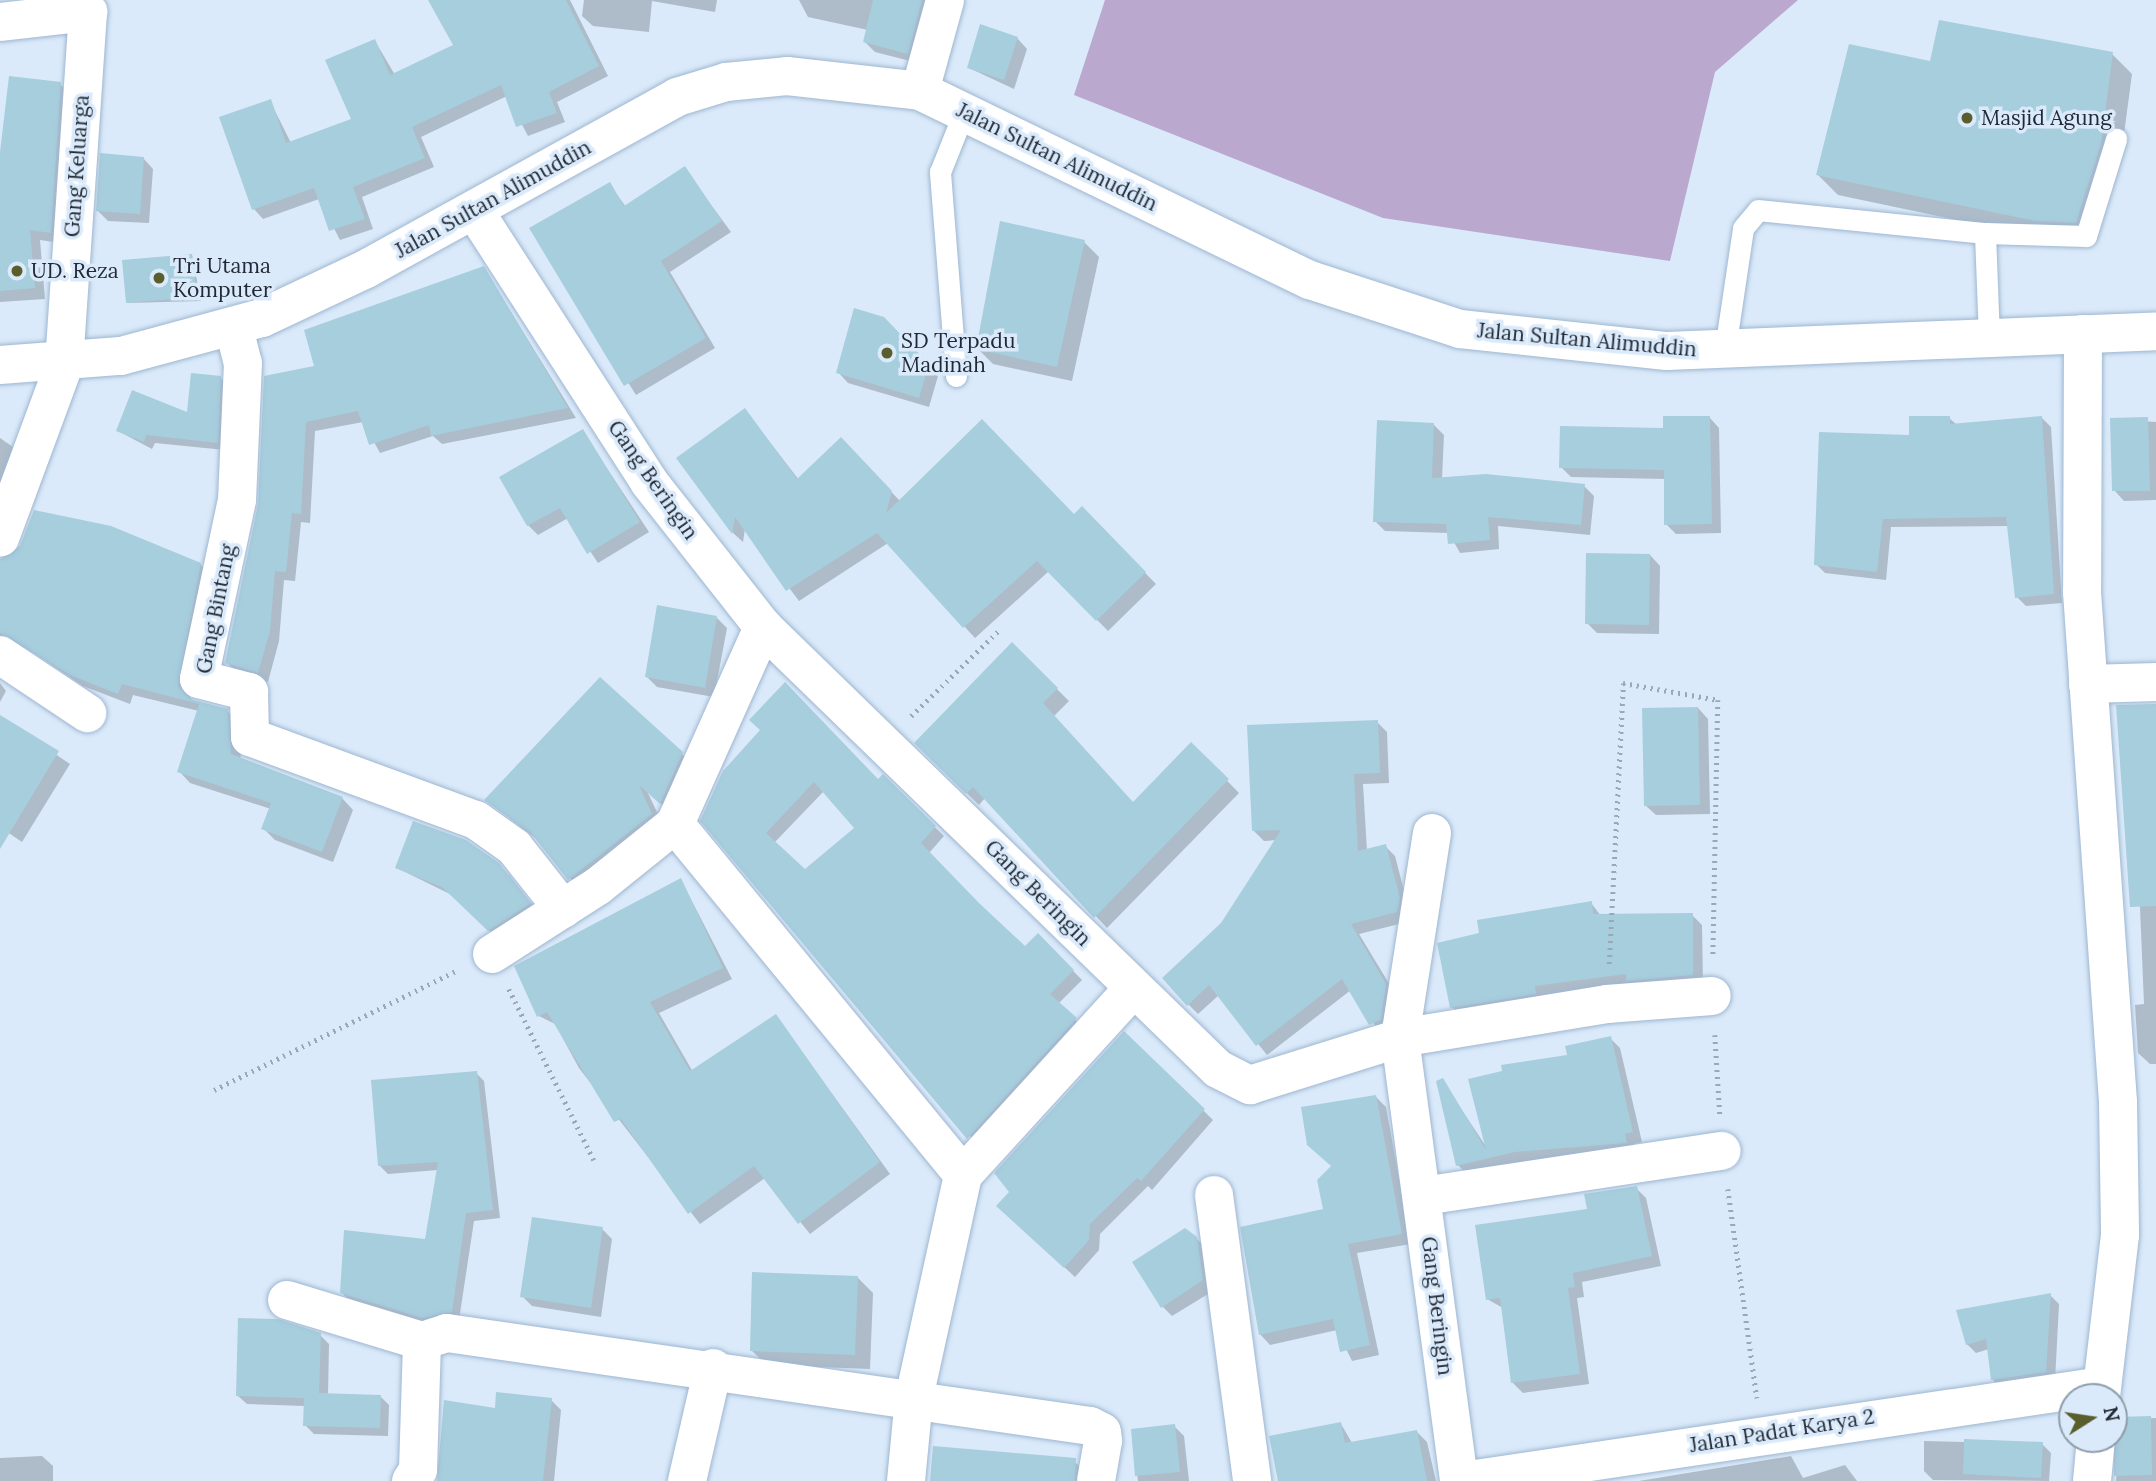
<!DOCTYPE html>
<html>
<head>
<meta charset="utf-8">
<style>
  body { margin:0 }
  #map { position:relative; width:2156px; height:1481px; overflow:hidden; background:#daeafa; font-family:Lora,serif }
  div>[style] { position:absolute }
  .forest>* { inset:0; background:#baa8ce }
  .shadow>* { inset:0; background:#0003 }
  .building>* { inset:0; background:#a7cedd }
  .path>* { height:4.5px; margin-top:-2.25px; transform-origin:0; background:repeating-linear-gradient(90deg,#9aa8b6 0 2px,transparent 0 7px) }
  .roads { filter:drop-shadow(0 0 2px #9eb6d1) drop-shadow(0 0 2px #9eb6d1) }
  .service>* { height:21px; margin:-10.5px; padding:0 10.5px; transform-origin:10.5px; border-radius:10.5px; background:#fff }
  .minor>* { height:38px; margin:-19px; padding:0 19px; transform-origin:19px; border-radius:19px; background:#fff }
  .secondary>* { height:38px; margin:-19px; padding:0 19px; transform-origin:19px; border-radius:19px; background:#fff }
  .dots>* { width:19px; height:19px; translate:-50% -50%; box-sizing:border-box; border:4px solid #daeafa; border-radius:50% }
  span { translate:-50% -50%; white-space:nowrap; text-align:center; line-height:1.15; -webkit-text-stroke:7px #daeafa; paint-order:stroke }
  .poi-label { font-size:21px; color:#202934 }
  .left { translate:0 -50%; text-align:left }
  .street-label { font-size:21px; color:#202934 }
  .north { position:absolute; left:2058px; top:1383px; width:70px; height:70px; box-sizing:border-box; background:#daeafa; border:2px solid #909dab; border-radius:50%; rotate:78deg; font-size:19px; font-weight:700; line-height:28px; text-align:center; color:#202934 }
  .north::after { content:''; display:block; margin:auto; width:24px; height:32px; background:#5a5e2c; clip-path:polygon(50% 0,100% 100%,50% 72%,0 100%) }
</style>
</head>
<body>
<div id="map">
  <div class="forest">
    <div style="clip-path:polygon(1105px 0,1798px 0,1715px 72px,1670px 261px,1383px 218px,1074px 95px)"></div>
  </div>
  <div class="shadow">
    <div style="clip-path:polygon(444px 0,570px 0,608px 76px,557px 102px,565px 122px,528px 136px,507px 96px,421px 137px,434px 167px,362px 197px,373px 229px,340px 240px,319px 199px,263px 219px,254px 209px,270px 101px,291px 143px,353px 120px,375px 41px,395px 75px,456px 46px)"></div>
    <div style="clip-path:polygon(584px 0,717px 0,715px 12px,652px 1px,649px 32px,593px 26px,582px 16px)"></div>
    <div style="clip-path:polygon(799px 0,936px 0,918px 63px,875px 52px,865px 42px,868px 30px,808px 17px)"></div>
    <div style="clip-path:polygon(1017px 38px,1027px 49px,1014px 89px,969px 68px)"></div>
    <div style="clip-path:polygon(2112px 54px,2132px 74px,2120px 164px,2096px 242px,2056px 241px,1838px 195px,1818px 175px,1931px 63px)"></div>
    <div style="clip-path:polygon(60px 84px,71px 95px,61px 243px,40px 240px,45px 299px,0 302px,0 172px)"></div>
    <div style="clip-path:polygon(143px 158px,153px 169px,149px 223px,108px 221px,98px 211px)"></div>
    <div style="clip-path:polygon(684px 168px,731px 232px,670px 272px,715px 348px,636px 395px,532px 229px,610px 185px,626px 207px)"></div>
    <div style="clip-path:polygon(1084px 242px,1099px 257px,1072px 381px,993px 364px,978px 349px)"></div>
    <div style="clip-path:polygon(192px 255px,201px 301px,128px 303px)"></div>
    <div style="clip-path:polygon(484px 268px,576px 418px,442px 444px,433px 436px,380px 453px,363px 422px,315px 431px,310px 523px,301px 522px,295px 581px,284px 580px,279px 641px,268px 682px,237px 672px,227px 663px,316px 367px)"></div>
    <div style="clip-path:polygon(883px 319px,938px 376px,929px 407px,848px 383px,838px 372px)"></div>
    <div style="clip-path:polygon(220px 377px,228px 386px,225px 450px,155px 443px,152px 449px,118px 431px,189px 414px)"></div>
    <div style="clip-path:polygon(745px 410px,799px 480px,852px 451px,900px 501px,1074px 516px,1082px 509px,1156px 584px,1108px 631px,1049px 571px,975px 638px,888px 543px,799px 601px,745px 529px,743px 542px,733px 533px,679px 458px)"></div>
    <div style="clip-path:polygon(1709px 417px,1719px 428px,1721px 533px,1676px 534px,1666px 524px,1666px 479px,1571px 477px,1561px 467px)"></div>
    <div style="clip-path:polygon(1949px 418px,1957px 425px,2042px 418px,2051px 427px,2062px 603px,2026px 606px,2017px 597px,2009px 526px,1891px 527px,1886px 580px,1825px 573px,1816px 564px,1911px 437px)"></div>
    <div style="clip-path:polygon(2112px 419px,2156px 422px,2156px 500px,2124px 501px,2114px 490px)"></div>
    <div style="clip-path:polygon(1434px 425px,1444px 435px,1442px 479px,1584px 486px,1594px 496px,1590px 535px,1498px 526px,1499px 549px,1460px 553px,1449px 533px,1385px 531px,1375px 521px)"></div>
    <div style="clip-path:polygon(583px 432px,649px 532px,598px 563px,568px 518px,538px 535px,528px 525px)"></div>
    <div style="clip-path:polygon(0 438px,23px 454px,0 517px)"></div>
    <div style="clip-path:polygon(35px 512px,200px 564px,212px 576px,189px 699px,227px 711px,238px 722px,241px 760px,342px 798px,353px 810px,333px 862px,275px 840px,263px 828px,271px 809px,190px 783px,179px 771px,199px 711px,133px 695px,130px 704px,83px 686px,25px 647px,0 649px,0 560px,16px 556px)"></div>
    <div style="clip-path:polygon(1650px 555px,1660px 566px,1659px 634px,1597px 633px,1587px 623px)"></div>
    <div style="clip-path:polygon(717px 618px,727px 628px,714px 697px,657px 687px,647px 677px)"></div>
    <div style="clip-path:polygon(1012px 645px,1069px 701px,1054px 716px,1133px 804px,1191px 744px,1239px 793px,1107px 928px,985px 798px,979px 805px,916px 743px)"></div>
    <div style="clip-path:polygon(0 683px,6px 691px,0 702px)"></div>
    <div style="clip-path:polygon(2156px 706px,2156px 1064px,2150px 1064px,2138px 1053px,2135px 1005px,2144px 1004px,2138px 859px)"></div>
    <div style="clip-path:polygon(1698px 708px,1708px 719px,1710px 814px,1656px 815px,1645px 805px)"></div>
    <div style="clip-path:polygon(0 717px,70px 764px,22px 842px,0 827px)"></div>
    <div style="clip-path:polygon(1377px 722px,1387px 732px,1389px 783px,1363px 784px,1367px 851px,1385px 846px,1395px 856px,1409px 910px,1407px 922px,1359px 934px,1396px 995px,1381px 1034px,1351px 990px,1267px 1055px,1219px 995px,1198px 1014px,1188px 1004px,1222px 924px,1277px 840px,1264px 841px,1254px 831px)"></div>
    <div style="clip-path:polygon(682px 754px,694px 766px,673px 815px,647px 791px,664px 827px,581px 891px,539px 841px,486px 800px)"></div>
    <div style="clip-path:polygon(evenodd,724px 772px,878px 782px,883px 777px,944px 836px,929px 853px,981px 907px,1025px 948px,1038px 935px,1082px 980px,1058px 1004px,1085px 1029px,977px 1146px,724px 772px,824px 791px,857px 829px,804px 872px,774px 843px,824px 791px)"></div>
    <div style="clip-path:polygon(397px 868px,509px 875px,539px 914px,499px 940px,454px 896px)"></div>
    <div style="clip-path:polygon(681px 880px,732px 979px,659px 1013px,693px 1072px,776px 1016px,890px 1174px,810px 1234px,765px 1178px,700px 1224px,579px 1068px,555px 1024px,539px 1016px)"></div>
    <div style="clip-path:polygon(1591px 903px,1601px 916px,1692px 915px,1702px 925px,1703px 985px,1462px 1017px,1452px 1007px,1438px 945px,1481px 934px,1479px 922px)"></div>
    <div style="clip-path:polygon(1125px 1033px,1213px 1120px,1152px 1190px,1148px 1186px,1100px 1234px,1099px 1250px,1075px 1277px,1009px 1216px)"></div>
    <div style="clip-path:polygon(1610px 1038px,1620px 1048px,1642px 1142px,1634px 1144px,1636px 1153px,1468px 1175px,1458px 1165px,1442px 1080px,1485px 1145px,1504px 1072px,1569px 1057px)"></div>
    <div style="clip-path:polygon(476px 1073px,484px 1081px,500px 1218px,474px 1221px,459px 1320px,431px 1326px,350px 1301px,342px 1293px,427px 1241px,438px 1170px,388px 1174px,379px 1165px)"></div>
    <div style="clip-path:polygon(1376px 1097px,1386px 1107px,1411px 1244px,1357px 1253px,1379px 1355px,1352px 1361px,1337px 1330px,1270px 1345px,1260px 1334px,1325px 1210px,1333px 1167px)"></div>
    <div style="clip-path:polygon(1636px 1188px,1646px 1198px,1661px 1266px,1582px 1282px,1584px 1297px,1577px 1298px,1589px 1384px,1523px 1393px,1513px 1383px,1503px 1308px,1487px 1299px,1589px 1211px)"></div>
    <div style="clip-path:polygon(602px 1229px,612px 1239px,601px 1317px,532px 1306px,522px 1296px)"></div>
    <div style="clip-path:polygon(1196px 1238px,1207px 1249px,1213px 1291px,1172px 1316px,1162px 1306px)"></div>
    <div style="clip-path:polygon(858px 1278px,873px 1293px,870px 1369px,767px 1365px,751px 1350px)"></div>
    <div style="clip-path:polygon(2050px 1295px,2059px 1304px,2055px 1381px,2002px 1389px,1993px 1380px,1989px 1349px,1976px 1353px,1967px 1344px)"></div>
    <div style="clip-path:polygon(320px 1335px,329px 1344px,328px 1395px,380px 1396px,389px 1405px,388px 1436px,314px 1434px,305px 1425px,305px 1406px,247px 1404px,238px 1396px)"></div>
    <div style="clip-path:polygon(551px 1400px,561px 1410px,554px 1481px,437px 1481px,496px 1410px)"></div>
    <div style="clip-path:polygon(2156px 1418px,2156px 1481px,2116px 1481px,2120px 1441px,2114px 1420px)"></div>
    <div style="clip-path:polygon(1341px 1424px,1352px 1443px,1417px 1432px,1427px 1442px,1436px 1481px,1280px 1481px)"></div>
    <div style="clip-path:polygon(1174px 1426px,1184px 1436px,1189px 1481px,1138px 1481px,1132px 1430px)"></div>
    <div style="clip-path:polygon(1924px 1441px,2042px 1444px,2051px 1453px,2049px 1481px,1933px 1480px,1924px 1471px)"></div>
    <div style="clip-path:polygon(42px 1456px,53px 1466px,53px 1481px,0 1481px,0 1458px)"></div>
    <div style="clip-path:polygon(1791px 1456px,1803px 1478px,1845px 1465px,1857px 1481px,1639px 1481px)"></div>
    <div style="clip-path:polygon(1072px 1459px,1082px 1469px,1080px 1481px,932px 1481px)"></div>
  </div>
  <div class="building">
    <div style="clip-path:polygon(428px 0,566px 0,599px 66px,549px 92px,557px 113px,516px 127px,501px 85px,412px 127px,425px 158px,353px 187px,365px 219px,329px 231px,314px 188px,252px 210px,219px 117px,271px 99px,286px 143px,351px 119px,325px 60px,375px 39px,390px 75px,453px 45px)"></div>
    <div style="clip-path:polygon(873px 0,922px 0,908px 54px,863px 42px)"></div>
    <div style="clip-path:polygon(1939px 20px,2113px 52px,2101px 144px,2076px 223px,2035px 221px,1816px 175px,1849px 44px,1930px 61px)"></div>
    <div style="clip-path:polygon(980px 24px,1018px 37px,1004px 80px,967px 68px)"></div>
    <div style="clip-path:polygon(9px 76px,61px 82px,51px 233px,30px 230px,35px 288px,0 291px,0 152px)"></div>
    <div style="clip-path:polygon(100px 153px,144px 157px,140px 214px,96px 211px)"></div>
    <div style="clip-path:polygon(685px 166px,722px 221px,661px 261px,706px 338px,624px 386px,529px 228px,610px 182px,624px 206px)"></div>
    <div style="clip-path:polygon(1000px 221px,1085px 240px,1057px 367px,976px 349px)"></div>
    <div style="clip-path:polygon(192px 254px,197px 297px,126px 303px,122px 260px)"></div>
    <div style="clip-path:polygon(484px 266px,568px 408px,431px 436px,429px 425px,369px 445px,358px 411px,306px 422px,301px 514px,292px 513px,286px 572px,275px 571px,270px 631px,258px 673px,225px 663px,258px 504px,264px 376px,314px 366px,304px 330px)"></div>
    <div style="clip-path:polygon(854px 308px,884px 317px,929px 364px,919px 398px,836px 373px)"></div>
    <div style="clip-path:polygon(191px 373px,221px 376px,218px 443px,146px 435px,144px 442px,116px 431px,132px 390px,187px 412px)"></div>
    <div style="clip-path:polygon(745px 408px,797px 479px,841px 437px,892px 491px,886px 513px,982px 419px,1074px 514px,1082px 506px,1146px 572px,1096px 621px,1037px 561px,963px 628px,877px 533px,786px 591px,735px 517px,732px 534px,676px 458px)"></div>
    <div style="clip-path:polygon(1663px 416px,1710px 416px,1712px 524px,1664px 525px,1664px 470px,1559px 468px,1560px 426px,1663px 428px)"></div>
    <div style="clip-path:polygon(1909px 416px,1950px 416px,1950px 424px,2042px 416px,2054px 594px,2015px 598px,2006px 517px,1883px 519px,1877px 572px,1814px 565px,1819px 432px,1909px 435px)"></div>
    <div style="clip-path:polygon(2148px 417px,2150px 491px,2112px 491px,2110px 418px)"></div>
    <div style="clip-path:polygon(1377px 420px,1434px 423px,1432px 478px,1486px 474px,1585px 484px,1581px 525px,1488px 517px,1490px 540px,1448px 544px,1446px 524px,1373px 522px)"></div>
    <div style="clip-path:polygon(583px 429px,640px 522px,587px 554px,560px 508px,527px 526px,499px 477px)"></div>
    <div style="clip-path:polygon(34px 510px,111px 526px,201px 563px,178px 686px,193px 700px,228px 709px,231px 754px,343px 797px,322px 852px,261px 829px,271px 803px,177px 772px,199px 704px,122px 684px,118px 694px,70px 675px,0 633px,0 559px,20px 546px)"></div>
    <div style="clip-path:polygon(1586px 553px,1650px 554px,1649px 625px,1585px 624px)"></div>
    <div style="clip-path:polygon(657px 605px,717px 616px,705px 688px,645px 677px)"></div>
    <div style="clip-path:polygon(1012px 642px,1058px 688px,1043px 703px,1133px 802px,1191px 742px,1229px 779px,1094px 918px,973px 787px,966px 794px,914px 743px)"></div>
    <div style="clip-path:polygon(600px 677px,683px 752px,660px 804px,639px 785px,652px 814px,568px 880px,531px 833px,484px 800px)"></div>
    <div style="clip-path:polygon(evenodd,785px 682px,878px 779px,883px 774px,936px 826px,921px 843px,979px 903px,1025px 946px,1038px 933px,1074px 970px,1050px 994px,1077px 1018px,967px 1139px,700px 821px,723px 771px,760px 730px,749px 720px,785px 682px,814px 782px,854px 828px,805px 869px,766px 833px,814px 782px)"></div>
    <div style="clip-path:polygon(2156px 704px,2156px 906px,2130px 907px,2116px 705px)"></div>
    <div style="clip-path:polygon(1698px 707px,1700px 805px,1644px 806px,1642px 708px)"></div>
    <div style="clip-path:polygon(0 715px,59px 751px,0 849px)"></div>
    <div style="clip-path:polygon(1378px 720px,1380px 773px,1354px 774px,1358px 851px,1386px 844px,1400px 898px,1397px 912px,1351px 924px,1386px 984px,1381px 1020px,1369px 1025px,1342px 979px,1256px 1046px,1209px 985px,1187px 1006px,1162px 978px,1221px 923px,1281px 830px,1252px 831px,1247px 725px)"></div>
    <div style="clip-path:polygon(413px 821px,466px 840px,499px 863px,531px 903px,488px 931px,442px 887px,395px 868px)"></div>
    <div style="clip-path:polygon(681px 878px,723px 968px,650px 1002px,690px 1071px,776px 1014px,880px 1162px,798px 1224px,754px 1166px,688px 1214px,621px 1119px,614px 1122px,547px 1012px,537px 1017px,514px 966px)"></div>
    <div style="clip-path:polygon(1592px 901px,1593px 914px,1693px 913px,1693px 975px,1626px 981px,1626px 974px,1535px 986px,1536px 994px,1450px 1008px,1437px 943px,1479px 933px,1477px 920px)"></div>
    <div style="clip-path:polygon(1124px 1031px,1205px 1109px,1141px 1181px,1137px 1178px,1090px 1224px,1089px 1240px,1064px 1268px,996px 1206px,1009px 1192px,994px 1173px)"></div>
    <div style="clip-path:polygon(1611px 1036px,1633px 1132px,1625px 1134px,1627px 1143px,1515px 1152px,1456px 1166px,1436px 1081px,1443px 1078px,1486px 1150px,1468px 1079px,1502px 1071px,1501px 1065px,1567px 1055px,1565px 1046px)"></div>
    <div style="clip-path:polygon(477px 1071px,493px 1210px,466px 1213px,452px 1312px,422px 1318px,340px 1293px,344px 1230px,425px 1239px,438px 1162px,378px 1166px,371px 1080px)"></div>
    <div style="clip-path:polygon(1376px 1095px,1402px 1234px,1348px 1244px,1370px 1345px,1340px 1352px,1333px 1319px,1259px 1335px,1240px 1227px,1323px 1209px,1317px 1180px,1331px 1166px,1307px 1145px,1301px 1107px)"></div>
    <div style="clip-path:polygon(1637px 1186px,1652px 1256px,1573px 1273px,1575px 1287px,1568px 1288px,1580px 1374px,1511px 1383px,1500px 1298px,1486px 1300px,1475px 1225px,1587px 1209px,1584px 1194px)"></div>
    <div style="clip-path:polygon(532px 1217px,603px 1227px,591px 1308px,520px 1297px)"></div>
    <div style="clip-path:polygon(1185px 1228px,1197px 1237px,1203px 1280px,1161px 1308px,1132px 1262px)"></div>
    <div style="clip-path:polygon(752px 1272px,858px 1276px,855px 1355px,750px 1351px)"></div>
    <div style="clip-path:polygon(2051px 1293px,2046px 1372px,1991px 1380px,1986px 1339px,1966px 1345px,1956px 1310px)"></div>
    <div style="clip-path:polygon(238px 1318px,278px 1319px,321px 1333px,319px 1393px,381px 1395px,380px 1428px,303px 1426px,304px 1398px,236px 1396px)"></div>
    <div style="clip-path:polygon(496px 1392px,552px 1398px,543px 1481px,437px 1481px,444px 1400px,495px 1408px)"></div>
    <div style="clip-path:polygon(2151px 1416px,2152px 1475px,2114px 1476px,2114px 1417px)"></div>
    <div style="clip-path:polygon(1341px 1422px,1345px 1443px,1417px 1430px,1427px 1481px,1278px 1481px,1269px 1436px)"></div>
    <div style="clip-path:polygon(1175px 1424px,1180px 1472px,1135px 1476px,1131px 1429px)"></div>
    <div style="clip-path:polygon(1964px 1439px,2043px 1442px,2041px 1478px,1963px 1474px)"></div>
    <div style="clip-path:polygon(933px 1446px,1076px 1458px,1075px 1481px,930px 1481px)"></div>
  </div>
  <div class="path">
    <div style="left:911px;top:716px;width:122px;rotate:-44.3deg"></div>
    <div style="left:1609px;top:964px;width:281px;rotate:-87.1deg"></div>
    <div style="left:1623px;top:683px;width:97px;rotate:10.1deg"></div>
    <div style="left:1718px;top:700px;width:257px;rotate:91.1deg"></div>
    <div style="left:509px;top:989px;width:191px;rotate:63.6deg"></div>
    <div style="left:1715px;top:1035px;width:79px;rotate:86.4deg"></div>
    <div style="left:214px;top:1090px;width:270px;rotate:-26.2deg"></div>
    <div style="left:1728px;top:1189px;width:211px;rotate:82.1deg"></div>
  </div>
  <div class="roads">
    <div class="service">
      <div style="left:1989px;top:338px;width:105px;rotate:-92.2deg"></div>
      <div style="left:1985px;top:233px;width:101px;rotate:1.7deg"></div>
      <div style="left:2086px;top:236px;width:102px;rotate:-72.8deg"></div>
      <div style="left:1725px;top:349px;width:122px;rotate:-81.5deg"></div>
      <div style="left:1743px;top:228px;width:23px;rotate:-50deg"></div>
      <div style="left:1758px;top:210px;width:228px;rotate:5.8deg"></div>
      <div style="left:956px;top:376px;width:205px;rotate:-94.5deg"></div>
      <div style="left:940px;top:172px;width:65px;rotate:-68.2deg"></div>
    </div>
    <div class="minor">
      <div style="left:0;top:22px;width:89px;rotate:-6.5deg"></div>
      <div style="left:88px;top:12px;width:354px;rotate:93.9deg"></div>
      <div style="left:64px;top:365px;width:184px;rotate:110.3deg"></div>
      <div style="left:920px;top:91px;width:94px;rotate:-74.6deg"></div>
      <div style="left:474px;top:210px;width:323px;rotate:57.2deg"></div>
      <div style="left:649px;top:482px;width:184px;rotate:51.8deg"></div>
      <div style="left:763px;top:627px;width:634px;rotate:44.17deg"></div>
      <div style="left:1218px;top:1069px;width:36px;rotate:27deg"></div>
      <div style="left:1250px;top:1085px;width:157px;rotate:-17.4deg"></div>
      <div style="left:1400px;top:1038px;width:447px;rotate:82.4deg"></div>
      <div style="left:234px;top:328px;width:36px;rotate:76deg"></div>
      <div style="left:243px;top:363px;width:137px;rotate:92.5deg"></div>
      <div style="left:237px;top:500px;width:183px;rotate:102deg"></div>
      <div style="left:199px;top:679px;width:52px;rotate:14.6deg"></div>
      <div style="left:249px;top:692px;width:45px;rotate:88.7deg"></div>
      <div style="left:250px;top:737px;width:241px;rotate:20.2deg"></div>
      <div style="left:476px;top:820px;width:47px;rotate:35.4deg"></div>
      <div style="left:514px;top:847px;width:79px;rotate:51.7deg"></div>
      <div style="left:2083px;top:334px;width:258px;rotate:90.2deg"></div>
      <div style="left:2082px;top:592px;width:511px;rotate:85.96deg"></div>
      <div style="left:2118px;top:1102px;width:133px;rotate:89.1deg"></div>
      <div style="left:2120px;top:1235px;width:163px;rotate:96.7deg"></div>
      <div style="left:0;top:655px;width:105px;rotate:33.7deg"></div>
      <div style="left:2088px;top:684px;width:68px;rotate:-1.7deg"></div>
      <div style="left:675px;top:824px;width:454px;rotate:50.6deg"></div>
      <div style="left:1432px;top:833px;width:207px;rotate:98.9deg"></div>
      <div style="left:1400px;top:1038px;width:210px;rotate:-9.3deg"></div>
      <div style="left:1607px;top:1004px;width:105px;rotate:-4.4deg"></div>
      <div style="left:492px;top:954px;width:126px;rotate:-32.7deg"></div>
      <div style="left:598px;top:886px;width:99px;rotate:-38.8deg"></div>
      <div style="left:675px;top:824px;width:216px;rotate:-65.9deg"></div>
      <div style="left:1214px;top:1195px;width:289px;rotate:82.4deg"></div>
      <div style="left:1423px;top:1196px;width:302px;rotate:-8.6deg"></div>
      <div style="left:287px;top:1300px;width:141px;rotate:16.9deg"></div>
      <div style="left:422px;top:1341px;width:26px;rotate:-18deg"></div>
      <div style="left:447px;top:1333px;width:650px;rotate:8.23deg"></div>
      <div style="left:1090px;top:1426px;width:13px;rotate:27deg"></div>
      <div style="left:1102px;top:1432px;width:9px;rotate:84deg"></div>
      <div style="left:1103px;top:1441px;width:41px;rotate:99.9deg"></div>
      <div style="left:411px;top:1481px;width:13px;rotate:-58deg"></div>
      <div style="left:418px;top:1470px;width:129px;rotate:-88.2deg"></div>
      <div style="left:687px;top:1481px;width:116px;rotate:-77deg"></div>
      <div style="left:906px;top:1481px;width:83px;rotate:-84.5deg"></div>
      <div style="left:914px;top:1398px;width:228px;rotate:-77.6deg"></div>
      <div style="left:963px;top:1175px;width:253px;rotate:-47.6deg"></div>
      <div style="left:1462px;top:1481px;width:647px;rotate:-8.44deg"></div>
      <div style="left:2092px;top:1481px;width:42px;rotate:-84.6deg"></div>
    </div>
    <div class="secondary">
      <div style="left:0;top:365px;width:121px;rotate:-4.3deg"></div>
      <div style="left:121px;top:356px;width:146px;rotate:-15.1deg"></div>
      <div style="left:262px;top:318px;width:115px;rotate:-25.2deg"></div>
      <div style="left:366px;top:269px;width:355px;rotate:-28.9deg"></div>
      <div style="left:677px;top:97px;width:51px;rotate:-17deg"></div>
      <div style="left:726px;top:82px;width:61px;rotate:-5.6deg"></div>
      <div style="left:787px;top:76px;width:134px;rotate:6.4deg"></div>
      <div style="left:920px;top:91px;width:433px;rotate:25.9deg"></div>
      <div style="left:1310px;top:280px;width:158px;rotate:18.1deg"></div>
      <div style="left:1460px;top:329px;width:208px;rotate:6.1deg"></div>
      <div style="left:1667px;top:351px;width:489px;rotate:-2.3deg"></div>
    </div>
  </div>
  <div class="dots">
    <div style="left:1967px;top:118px;background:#5a5e2c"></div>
    <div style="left:17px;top:271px;background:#5a5e2c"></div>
    <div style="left:159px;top:278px;background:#5a5e2c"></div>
    <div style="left:887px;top:353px;background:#5a5e2c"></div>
  </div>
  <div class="poi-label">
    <span class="left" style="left:1981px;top:118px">Masjid Agung</span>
    <span class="left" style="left:173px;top:278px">Tri Utama<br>Komputer</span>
    <span class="left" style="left:31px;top:271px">UD. Reza</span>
    <span class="left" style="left:901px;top:353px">SD Terpadu<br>Madinah</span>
  </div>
  <div class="street-label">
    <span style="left:1057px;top:157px;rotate:26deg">Jalan Sultan Alimuddin</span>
    <span style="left:77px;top:166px;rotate:-86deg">Gang Keluarga</span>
    <span style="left:493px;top:199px;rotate:-29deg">Jalan Sultan Alimuddin</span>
    <span style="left:1587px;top:340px;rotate:5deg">Jalan Sultan Alimuddin</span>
    <span style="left:653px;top:480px;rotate:55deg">Gang Beringin</span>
    <span style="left:216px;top:609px;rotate:-79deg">Gang Bintang</span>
    <span style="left:1038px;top:893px;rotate:45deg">Gang Beringin</span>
    <span style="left:1437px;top:1306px;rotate:83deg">Gang Beringin</span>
    <span style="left:1782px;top:1431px;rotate:-9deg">Jalan Padat Karya 2</span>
  </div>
  <div class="north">N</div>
</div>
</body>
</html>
